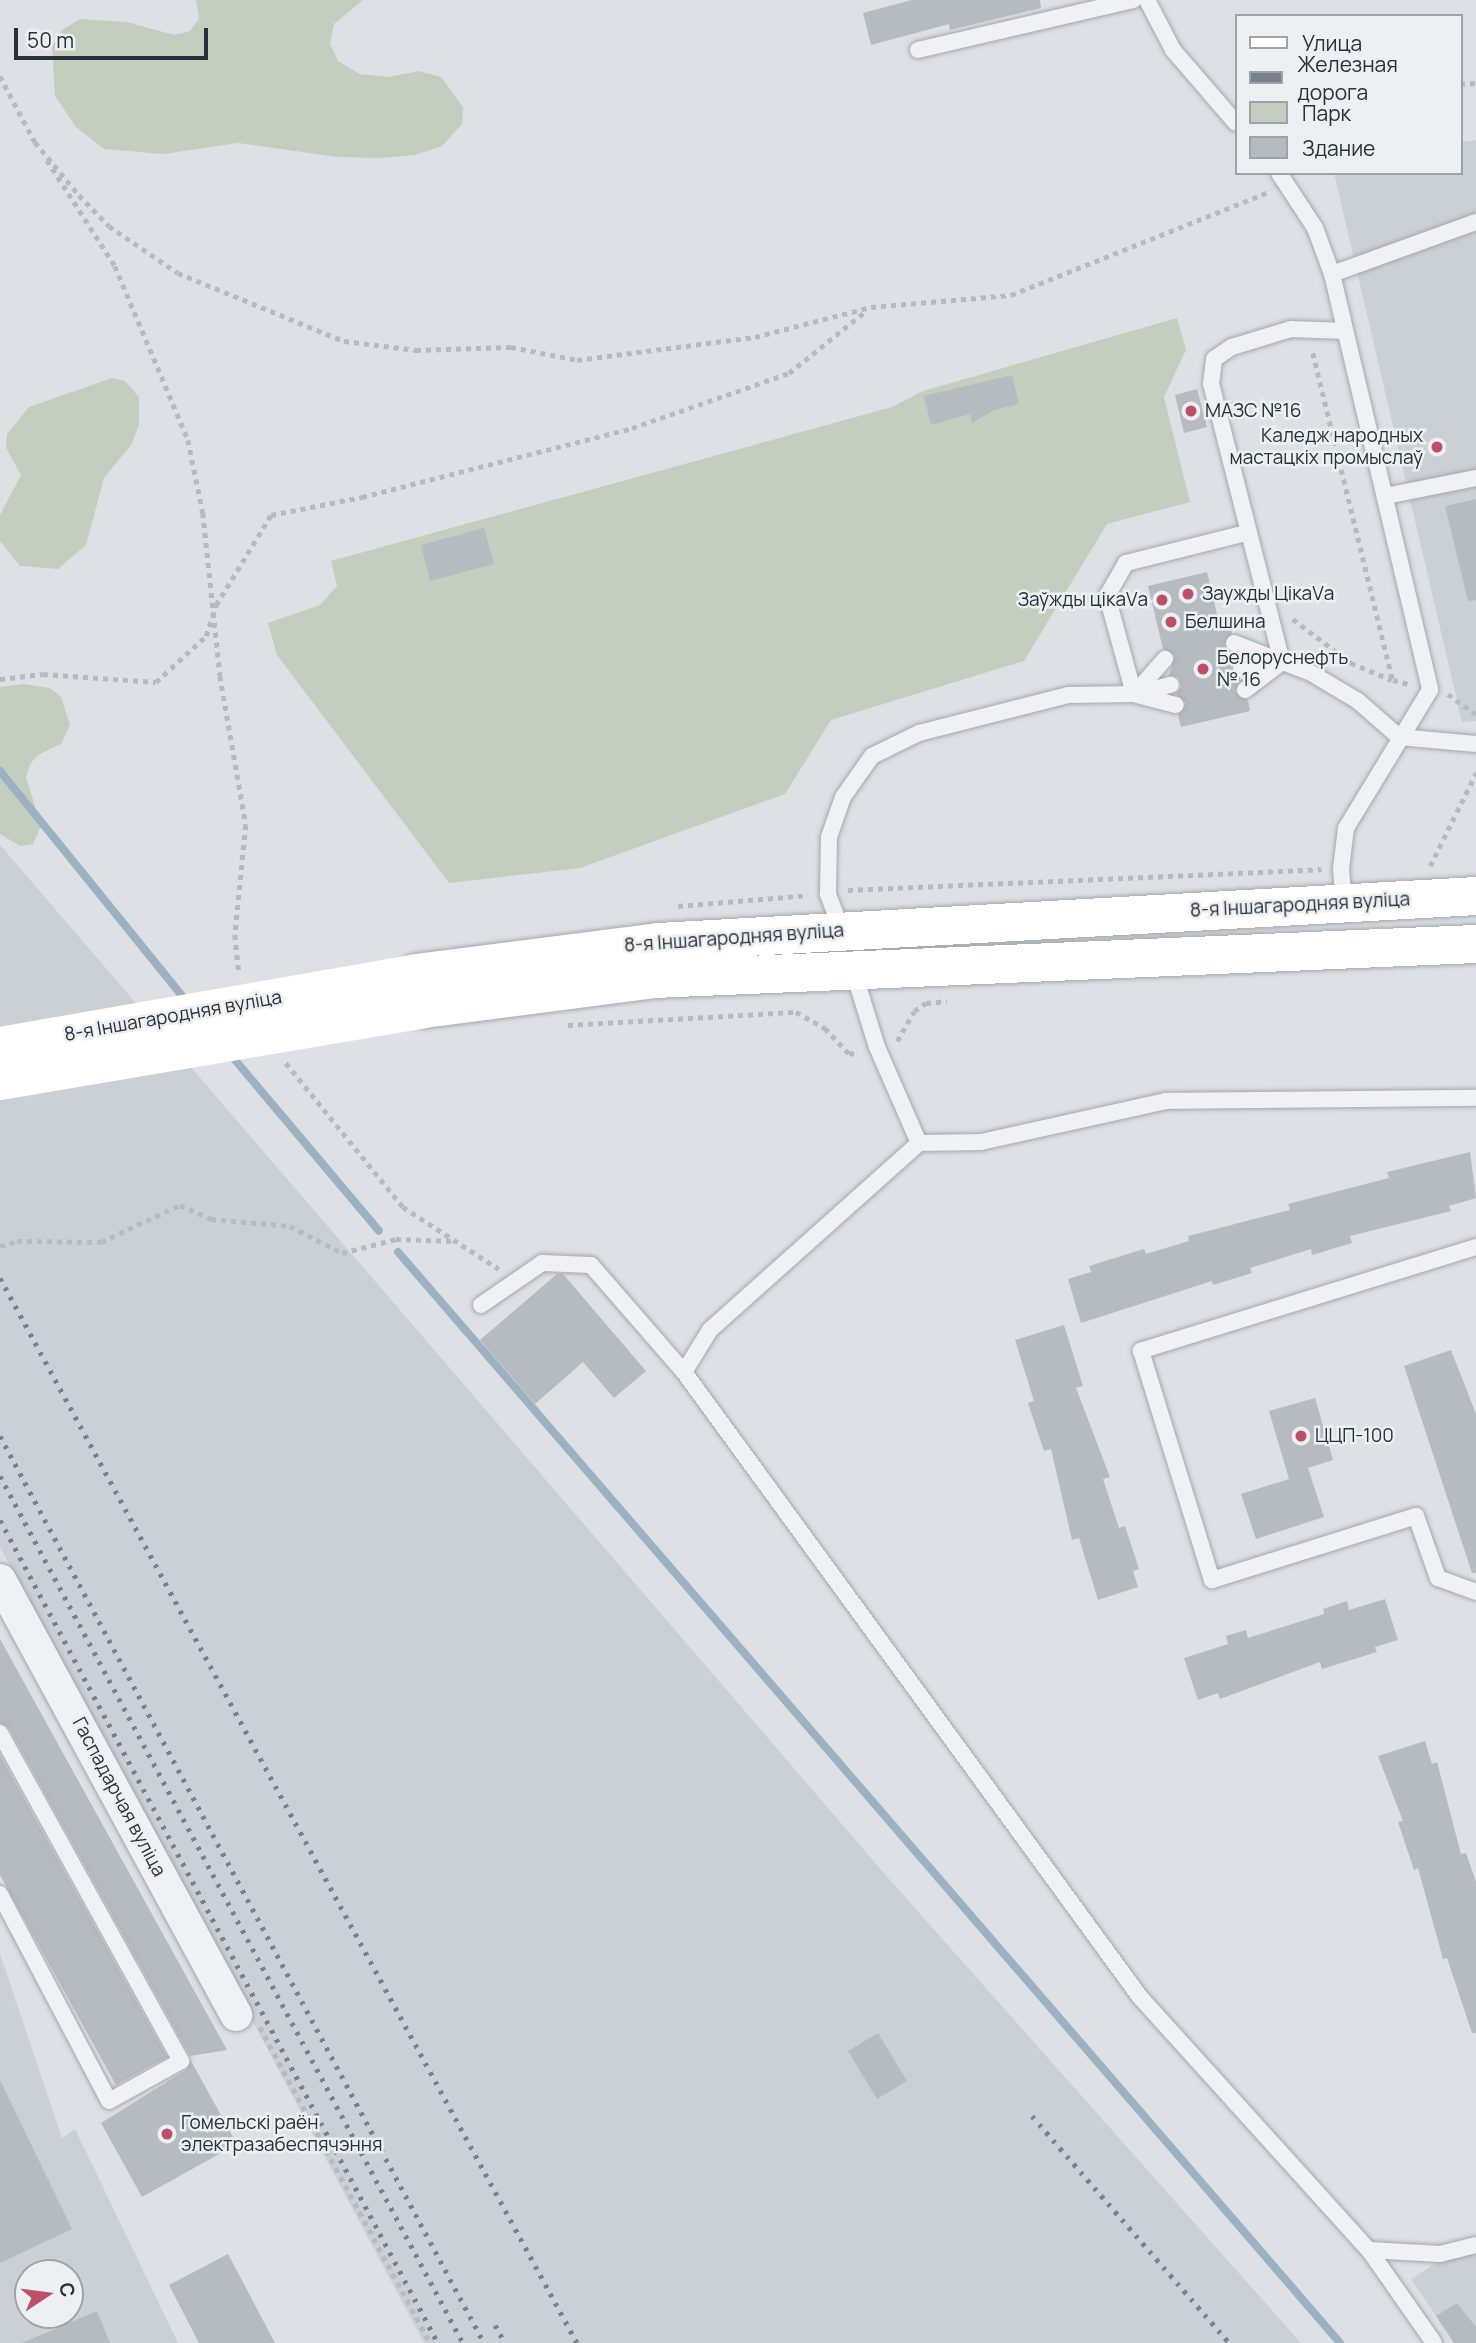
<!DOCTYPE html>
<html>
<head>
<meta charset="utf-8">
<style>
  body { margin:0 }
  #map { position:relative; width:1476px; height:2343px; overflow:hidden; background:#dde1e5; font-family:Manrope,sans-serif }
  div>[style] { position:absolute }
  .built>* { inset:0; background:#cbd0d6 }
  .green>* { inset:0; background:#c4cebf }
  .stream>* { height:8px; margin:-4px; padding:0 4px; transform-origin:4px; border-radius:4px; background:#9cb1c1 }
  .building>* { inset:0; background:#b5bbc1 }
  .path>* { height:4.5px; margin-top:-2.25px; transform-origin:0; background:repeating-linear-gradient(90deg,#b7bbc0 0 5px,transparent 0 10px) }
  .roads { filter:drop-shadow(0 0 2px #a3a8ae) drop-shadow(0 0 2px #a3a8ae) }
  .lane>* { height:16px; margin:-8px; padding:0 8px; transform-origin:8px; border-radius:8px; background:#eff1f4 }
  .street>* { height:32px; margin:-16px; padding:0 16px; transform-origin:16px; border-radius:16px; background:#eff1f4 }
  .secondary>* { height:38px; margin:-19px; padding:0 19px; transform-origin:19px; border-radius:19px; background:#fff }
  .rail>* { height:5px; margin-top:-2.5px; transform-origin:0; background:repeating-linear-gradient(90deg,#78828d 0 3.5px,transparent 0 10.5px) }
  .secondary-bridge>* { height:38px; margin:-19px; padding:0 19px; transform-origin:19px; border-radius:19px; background:#fff }
  .dots>* { width:19px; height:19px; translate:-50% -50%; box-sizing:border-box; border:4px solid #ecf0f3; border-radius:50% }
  span { translate:-50% -50%; white-space:nowrap; text-align:center; line-height:1.15; -webkit-text-stroke:5px #ecf0f3; paint-order:stroke }
  .poi-label { font-size:19px; color:#28303a }
  .left { translate:0 -50%; text-align:left }
  .right { translate:-100% -50%; text-align:right }
  .street-label { font-size:19px; color:#28303a }
  .legend { position:absolute; left:1235px; top:14px; width:228px; height:161px; box-sizing:border-box; background:#ecf0f3; border:2px solid #9ea3a9; margin:0; padding:9px 12px; list-style:none; font-size:21px; color:#28303a }
  .legend li { display:flex; align-items:center; gap:14px; height:35px }
  .legend b { width:35px; border:2px solid #9ea3a9 }
  .north { position:absolute; left:14px; top:2259px; width:70px; height:70px; box-sizing:border-box; background:#ecf0f3; border:2px solid #9ea3a9; border-radius:50%; rotate:77deg; font-size:19px; font-weight:700; line-height:28px; text-align:center; color:#28303a }
  .north::after { content:''; display:block; margin:auto; width:24px; height:32px; background:#bd4f69; clip-path:polygon(50% 0,100% 100%,50% 72%,0 100%) }
  .scale { position:absolute; left:14px; top:28px; width:194px; height:32px; box-sizing:border-box; border:4px solid #28303a; border-top:0; padding-left:9px; font-size:21px; line-height:24px; white-space:nowrap; color:#28303a; -webkit-text-stroke:5px #ecf0f3; paint-order:stroke }
</style>
</head>
<body>
<div id="map">
  <div class="built">
    <div style="clip-path:polygon(1476px 140px,1476px 721px,1462px 722px,1334px 173px,1460px 173px,1460px 142px)"></div>
    <div style="clip-path:polygon(0 845px,890px 1880px,1301px 2343px,424px 2343px,0 1547px)"></div>
    <div style="clip-path:polygon(evenodd,0 1954px,62px 2138px,75px 2129px,178px 2343px,0 2343px,0 1954px,28px 2273px,70px 2273px,70px 2315px,28px 2315px,28px 2273px)"></div>
    <div style="clip-path:polygon(1476px 2238px,1476px 2343px,1454px 2343px,1411px 2279px)"></div>
  </div>
  <div class="green">
    <div style="clip-path:polygon(196px 0,363px 0,334px 24px,330px 44px,338px 61px,360px 74px,388px 77px,419px 71px,441px 77px,463px 107px,462px 124px,442px 146px,415px 155px,380px 158px,337px 157px,238px 143px,163px 154px,104px 149px,76px 127px,55px 96px,52px 46px,62px 30px,80px 19px,127px 22px,174px 35px,190px 31px,199px 19px)"></div>
    <div style="clip-path:polygon(1177px 318px,1186px 350px,1164px 397px,1190px 502px,1107px 524px,1024px 661px,831px 720px,785px 794px,580px 868px,449px 883px,277px 655px,268px 623px,320px 605px,337px 586px,331px 561px,892px 407px,923px 391px)"></div>
    <div style="clip-path:polygon(112px 378px,125px 381px,139px 397px,139px 425px,131px 445px,104px 478px,86px 545px,58px 569px,20px 566px,0 541px,0 515px,21px 475px,6px 448px,7px 434px,29px 407px)"></div>
    <div style="clip-path:polygon(24px 684px,50px 688px,61px 697px,70px 725px,61px 744px,38px 755px,30px 764px,26px 777px,41px 826px,33px 844px,20px 846px,0 834px,0 687px)"></div>
  </div>
  <div class="stream">
    <div style="left:0;top:771px;width:299px;rotate:51deg"></div>
    <div style="left:230px;top:1054px;width:231px;rotate:49.9deg"></div>
    <div style="left:398px;top:1252px;width:1441px;rotate:49.19deg"></div>
  </div>
  <div class="building">
    <div style="clip-path:polygon(912px 0,1040px 0,1041px 8px,950px 30px,949px 24px,871px 45px,863px 13px)"></div>
    <div style="clip-path:polygon(1012px 375px,1019px 404px,994px 410px,972px 423px,970px 414px,931px 425px,924px 396px)"></div>
    <div style="clip-path:polygon(1197px 389px,1207px 427px,1184px 433px,1175px 395px)"></div>
    <div style="clip-path:polygon(1476px 499px,1476px 600px,1468px 601px,1445px 506px)"></div>
    <div style="clip-path:polygon(484px 528px,494px 564px,430px 581px,421px 545px)"></div>
    <div style="clip-path:polygon(1207px 572px,1220px 627px,1230px 625px,1232px 633px,1224px 645px,1238px 659px,1231px 666px,1233px 675px,1242px 679px,1235px 692px,1248px 700px,1250px 711px,1181px 727px,1178px 715px,1186px 703px,1176px 694px,1181px 687px,1179px 678px,1169px 675px,1175px 656px,1163px 649px,1148px 586px)"></div>
    <div style="clip-path:polygon(1470px 1152px,1476px 1198px,1449px 1206px,1451px 1211px,1350px 1236px,1352px 1243px,1312px 1255px,1311px 1249px,1250px 1268px,1252px 1273px,1213px 1285px,1212px 1281px,1081px 1323px,1068px 1279px,1091px 1272px,1089px 1266px,1144px 1249px,1146px 1254px,1189px 1241px,1188px 1236px,1290px 1210px,1288px 1204px,1389px 1178px,1387px 1172px)"></div>
    <div style="clip-path:polygon(557px 1274px,563px 1274px,646px 1371px,614px 1398px,583px 1362px,535px 1404px,480px 1340px)"></div>
    <div style="clip-path:polygon(1064px 1325px,1083px 1386px,1076px 1388px,1110px 1477px,1103px 1479px,1119px 1528px,1125px 1526px,1139px 1569px,1133px 1571px,1138px 1587px,1098px 1600px,1079px 1538px,1072px 1540px,1051px 1449px,1044px 1451px,1028px 1403px,1034px 1401px,1015px 1340px)"></div>
    <div style="clip-path:polygon(1451px 1350px,1476px 1414px,1476px 1573px,1472px 1573px,1404px 1366px)"></div>
    <div style="clip-path:polygon(1315px 1398px,1333px 1460px,1308px 1468px,1324px 1517px,1256px 1539px,1241px 1494px,1289px 1479px,1269px 1411px)"></div>
    <div style="clip-path:polygon(1385px 1599px,1398px 1640px,1375px 1647px,1377px 1652px,1322px 1669px,1320px 1662px,1220px 1699px,1218px 1693px,1198px 1700px,1184px 1658px,1228px 1644px,1226px 1636px,1246px 1630px,1248px 1638px,1324px 1614px,1323px 1609px,1347px 1601px,1349px 1610px)"></div>
    <div style="clip-path:polygon(0 1639px,227px 2050px,190px 2056px,9px 1728px,0 1723px)"></div>
    <div style="clip-path:polygon(1425px 1741px,1432px 1764px,1437px 1762px,1461px 1854px,1466px 1853px,1476px 1882px,1476px 2033px,1472px 2033px,1447px 1958px,1443px 1959px,1418px 1868px,1414px 1870px,1398px 1822px,1403px 1821px,1378px 1756px)"></div>
    <div style="clip-path:polygon(0 1755px,167px 2057px,116px 2085px,0 1875px)"></div>
    <div style="clip-path:polygon(878px 2033px,907px 2081px,877px 2099px,848px 2051px)"></div>
    <div style="clip-path:polygon(191px 2061px,237px 2144px,142px 2197px,101px 2123px,186px 2070px)"></div>
    <div style="clip-path:polygon(0 2080px,72px 2229px,0 2263px)"></div>
    <div style="clip-path:polygon(228px 2254px,275px 2343px,199px 2343px,169px 2285px)"></div>
    <div style="clip-path:polygon(1457px 2303px,1476px 2327px,1476px 2343px,1454px 2343px,1436px 2316px)"></div>
    <div style="clip-path:polygon(97px 2311px,110px 2343px,22px 2343px)"></div>
  </div>
  <div class="path">
    <div style="left:0;top:76px;width:75px;rotate:62.1deg"></div>
    <div style="left:35px;top:142px;width:69px;rotate:50.3deg"></div>
    <div style="left:79px;top:195px;width:43px;rotate:45.9deg"></div>
    <div style="left:109px;top:226px;width:83px;rotate:34.3deg"></div>
    <div style="left:178px;top:273px;width:179px;rotate:22.3deg"></div>
    <div style="left:344px;top:341px;width:73px;rotate:7.1deg"></div>
    <div style="left:416px;top:350px;width:95px;rotate:-1.8deg"></div>
    <div style="left:511px;top:347px;width:67px;rotate:11.1deg"></div>
    <div style="left:577px;top:360px;width:179px;rotate:-7.4deg"></div>
    <div style="left:755px;top:337px;width:120px;rotate:-14.5deg"></div>
    <div style="left:871px;top:307px;width:141px;rotate:-4.9deg"></div>
    <div style="left:1011px;top:295px;width:278px;rotate:-21.8deg"></div>
    <div style="left:1460px;top:84px;width:16px;rotate:-4deg"></div>
    <div style="left:47px;top:160px;width:126px;rotate:57.3deg"></div>
    <div style="left:115px;top:266px;width:189px;rotate:67.2deg"></div>
    <div style="left:188px;top:440px;width:75px;rotate:78.4deg"></div>
    <div style="left:203px;top:513px;width:164px;rotate:84deg"></div>
    <div style="left:220px;top:676px;width:151px;rotate:80.1deg"></div>
    <div style="left:246px;top:825px;width:111px;rotate:95.7deg"></div>
    <div style="left:235px;top:935px;width:37px;rotate:84deg"></div>
    <div style="left:1313px;top:353px;width:337px;rotate:76.3deg"></div>
    <div style="left:1393px;top:680px;width:16px;rotate:14deg"></div>
    <div style="left:1293px;top:619px;width:73px;rotate:37.2deg"></div>
    <div style="left:1351px;top:663px;width:44px;rotate:22.5deg"></div>
    <div style="left:0;top:679px;width:43px;rotate:-6.6deg"></div>
    <div style="left:43px;top:674px;width:113px;rotate:4deg"></div>
    <div style="left:156px;top:682px;width:68px;rotate:-42.6deg"></div>
    <div style="left:206px;top:636px;width:33px;rotate:-72deg"></div>
    <div style="left:216px;top:605px;width:105px;rotate:-58.6deg"></div>
    <div style="left:271px;top:515px;width:93px;rotate:-11.2deg"></div>
    <div style="left:362px;top:497px;width:279px;rotate:-14.3deg"></div>
    <div style="left:632px;top:428px;width:166px;rotate:-19.3deg"></div>
    <div style="left:789px;top:373px;width:100px;rotate:-38.9deg"></div>
    <div style="left:1448px;top:694px;width:34px;rotate:36deg"></div>
    <div style="left:1430px;top:866px;width:104px;rotate:-63.7deg"></div>
    <div style="left:848px;top:890px;width:474px;rotate:-2.5deg"></div>
    <div style="left:678px;top:906px;width:130px;rotate:-4.8deg"></div>
    <div style="left:568px;top:1025px;width:228px;rotate:-3.3deg"></div>
    <div style="left:796px;top:1012px;width:33px;rotate:29deg"></div>
    <div style="left:825px;top:1028px;width:35px;rotate:47deg"></div>
    <div style="left:849px;top:1054px;width:9px;rotate:-13deg"></div>
    <div style="left:897px;top:1041px;width:34px;rotate:-60deg"></div>
    <div style="left:914px;top:1011px;width:14px;rotate:-34deg"></div>
    <div style="left:926px;top:1003px;width:21px;rotate:-5deg"></div>
    <div style="left:286px;top:1063px;width:186px;rotate:50.9deg"></div>
    <div style="left:403px;top:1207px;width:114px;rotate:32.9deg"></div>
    <div style="left:0;top:1246px;width:18px;rotate:-16deg"></div>
    <div style="left:17px;top:1241px;width:84px;rotate:0.7deg"></div>
    <div style="left:101px;top:1242px;width:87px;rotate:-25.1deg"></div>
    <div style="left:180px;top:1205px;width:34px;rotate:24deg"></div>
    <div style="left:211px;top:1219px;width:79px;rotate:5.1deg"></div>
    <div style="left:290px;top:1226px;width:59px;rotate:27.4deg"></div>
    <div style="left:342px;top:1253px;width:56px;rotate:-14.5deg"></div>
    <div style="left:396px;top:1239px;width:58px;rotate:2deg"></div>
    <div style="left:260px;top:2027px;width:359px;rotate:61.7deg"></div>
  </div>
  <div class="roads">
    <div class="lane">
      <div style="left:1147px;top:0;width:56px;rotate:62.5deg"></div>
      <div style="left:1173px;top:50px;width:96px;rotate:49.2deg"></div>
      <div style="left:918px;top:50px;width:221px;rotate:-13.1deg"></div>
      <div style="left:1279px;top:173px;width:66px;rotate:56.8deg"></div>
      <div style="left:1315px;top:228px;width:49px;rotate:69.7deg"></div>
      <div style="left:1332px;top:274px;width:427px;rotate:76.7deg"></div>
      <div style="left:1430px;top:690px;width:162px;rotate:121.3deg"></div>
      <div style="left:1346px;top:828px;width:41px;rotate:97deg"></div>
      <div style="left:1341px;top:869px;width:33px;rotate:85deg"></div>
      <div style="left:1332px;top:274px;width:153px;rotate:-19.9deg"></div>
      <div style="left:1385px;top:496px;width:93px;rotate:-11.2deg"></div>
      <div style="left:1234px;top:643px;width:83px;rotate:21.3deg"></div>
      <div style="left:1311px;top:673px;width:55px;rotate:30.8deg"></div>
      <div style="left:1358px;top:701px;width:55px;rotate:41.3deg"></div>
      <div style="left:1399px;top:737px;width:77px;rotate:5.2deg"></div>
      <div style="left:1282px;top:662px;width:287px;rotate:-104.3deg"></div>
      <div style="left:1211px;top:384px;width:25px;rotate:-83deg"></div>
      <div style="left:1214px;top:359px;width:22px;rotate:-34deg"></div>
      <div style="left:1232px;top:347px;width:62px;rotate:-17deg"></div>
      <div style="left:1291px;top:329px;width:53px;rotate:2.2deg"></div>
      <div style="left:1241px;top:669px;width:39px;rotate:-10deg"></div>
      <div style="left:1245px;top:690px;width:46px;rotate:-37.1deg"></div>
      <div style="left:1134px;top:694px;width:102px;rotate:-105.4deg"></div>
      <div style="left:1107px;top:596px;width:38px;rotate:-60deg"></div>
      <div style="left:1126px;top:563px;width:124px;rotate:-14deg"></div>
      <div style="left:1134px;top:694px;width:47px;rotate:-48.5deg"></div>
      <div style="left:1137px;top:695px;width:40px;rotate:14.4deg"></div>
      <div style="left:842px;top:931px;width:40px;rotate:-111deg"></div>
      <div style="left:828px;top:894px;width:57px;rotate:-89deg"></div>
      <div style="left:829px;top:837px;width:42px;rotate:-70.7deg"></div>
      <div style="left:843px;top:797px;width:50px;rotate:-54.7deg"></div>
      <div style="left:872px;top:756px;width:52px;rotate:-26.1deg"></div>
      <div style="left:919px;top:733px;width:154px;rotate:-14.3deg"></div>
      <div style="left:1068px;top:695px;width:66px;rotate:-0.9deg"></div>
      <div style="left:1134px;top:694px;width:38px;rotate:-14deg"></div>
      <div style="left:853px;top:970px;width:81px;rotate:72.7deg"></div>
      <div style="left:877px;top:1047px;width:105px;rotate:66.4deg"></div>
      <div style="left:919px;top:1143px;width:280px;rotate:138.2deg"></div>
      <div style="left:710px;top:1330px;width:49px;rotate:121.8deg"></div>
      <div style="left:684px;top:1372px;width:774px;rotate:53.89deg"></div>
      <div style="left:1140px;top:1997px;width:341px;rotate:47.9deg"></div>
      <div style="left:1369px;top:2250px;width:71px;rotate:3.2deg"></div>
      <div style="left:1440px;top:2254px;width:37px;rotate:-14deg"></div>
      <div style="left:919px;top:1143px;width:62px;rotate:-0.9deg"></div>
      <div style="left:981px;top:1142px;width:189px;rotate:-12.5deg"></div>
      <div style="left:1166px;top:1101px;width:310px;rotate:-0.6deg"></div>
      <div style="left:1476px;top:1247px;width:351px;rotate:162.8deg"></div>
      <div style="left:1141px;top:1351px;width:240px;rotate:72.8deg"></div>
      <div style="left:1212px;top:1580px;width:214px;rotate:-17.4deg"></div>
      <div style="left:1416px;top:1516px;width:66px;rotate:70.5deg"></div>
      <div style="left:1438px;top:1578px;width:40px;rotate:20.2deg"></div>
      <div style="left:481px;top:1305px;width:74px;rotate:-34.5deg"></div>
      <div style="left:542px;top:1263px;width:49px;rotate:2.3deg"></div>
      <div style="left:591px;top:1265px;width:142px;rotate:49deg"></div>
      <div style="left:0;top:1733px;width:375px;rotate:61.1deg"></div>
      <div style="left:181px;top:2061px;width:82px;rotate:150.9deg"></div>
      <div style="left:109px;top:2101px;width:234px;rotate:-117.8deg"></div>
      <div style="left:1369px;top:2250px;width:113px;rotate:55deg"></div>
    </div>
    <div class="street">
      <div style="left:0;top:1580px;width:495px;rotate:61.5deg"></div>
    </div>
    <div class="secondary">
      <div style="left:417px;top:973px;width:244px;rotate:-7.3deg"></div>
      <div style="left:659px;top:942px;width:818px;rotate:-3.22deg"></div>
      <div style="left:424px;top:1009px;width:232px;rotate:-7.4deg"></div>
      <div style="left:654px;top:979px;width:823px;rotate:-2.44deg"></div>
    </div>
  </div>
  <div class="rail">
    <div style="left:0;top:1278px;width:1211px;rotate:61.55deg"></div>
    <div style="left:0;top:1436px;width:1028px;rotate:61.91deg"></div>
    <div style="left:0;top:1476px;width:983px;rotate:61.9deg"></div>
    <div style="left:0;top:1520px;width:932px;rotate:61.98deg"></div>
    <div style="left:1032px;top:2116px;width:301px;rotate:49deg"></div>
    <div style="left:495px;top:2325px;width:21px;rotate:61deg"></div>
  </div>
  <div class="secondary-bridge">
    <div style="left:0;top:1046px;width:423px;rotate:-9.9deg"></div>
    <div style="left:0;top:1081px;width:430px;rotate:-9.6deg"></div>
  </div>
  <div class="dots">
    <div style="left:1191px;top:411px;background:#bd4f69"></div>
    <div style="left:1437px;top:447px;background:#bd4f69"></div>
    <div style="left:1188px;top:594px;background:#bd4f69"></div>
    <div style="left:1162px;top:600px;background:#bd4f69"></div>
    <div style="left:1171px;top:622px;background:#bd4f69"></div>
    <div style="left:1203px;top:669px;background:#bd4f69"></div>
    <div style="left:1301px;top:1436px;background:#bd4f69"></div>
    <div style="left:167px;top:2134px;background:#bd4f69"></div>
  </div>
  <div class="poi-label">
    <span class="left" style="left:1205px;top:411px">МАЗС №16</span>
    <span class="right" style="left:1423px;top:447px">Каледж народных<br>мастацкіх промыслаў</span>
    <span class="left" style="left:1202px;top:594px">Заужды ЦікаVа</span>
    <span class="right" style="left:1148px;top:600px">Заўжды цікаVа</span>
    <span class="left" style="left:1185px;top:622px">Белшина</span>
    <span class="left" style="left:1217px;top:669px">Белоруснефть<br>№ 16</span>
    <span class="left" style="left:1315px;top:1436px">ЦЦП-100</span>
    <span class="left" style="left:181px;top:2134px">Гомельскі раён<br>электразабеспячэння</span>
  </div>
  <div class="street-label">
    <span style="left:1300px;top:905px;rotate:-3deg">8-я Іншагародняя вуліца</span>
    <span style="left:734px;top:938px;rotate:-4deg">8-я Іншагародняя вуліца</span>
    <span style="left:173px;top:1016px;rotate:-10deg">8-я Іншагародняя вуліца</span>
    <span style="left:119px;top:1797px;rotate:62deg">Гаспадарчая вуліца</span>
  </div>
  <ul class="legend">
  <li><b style="height:9px;background:#fff"></b>Улица</li>
  <li><b style="height:9px;background:#78828d"></b>Железная дорога</li>
  <li><b style="height:19px;background:#c4cebf"></b>Парк</li>
  <li><b style="height:19px;background:#b5bbc1"></b>Здание</li>
  </ul>
  <div class="north">С</div>
  <div class="scale">50 m</div>
</div>
</body>
</html>
